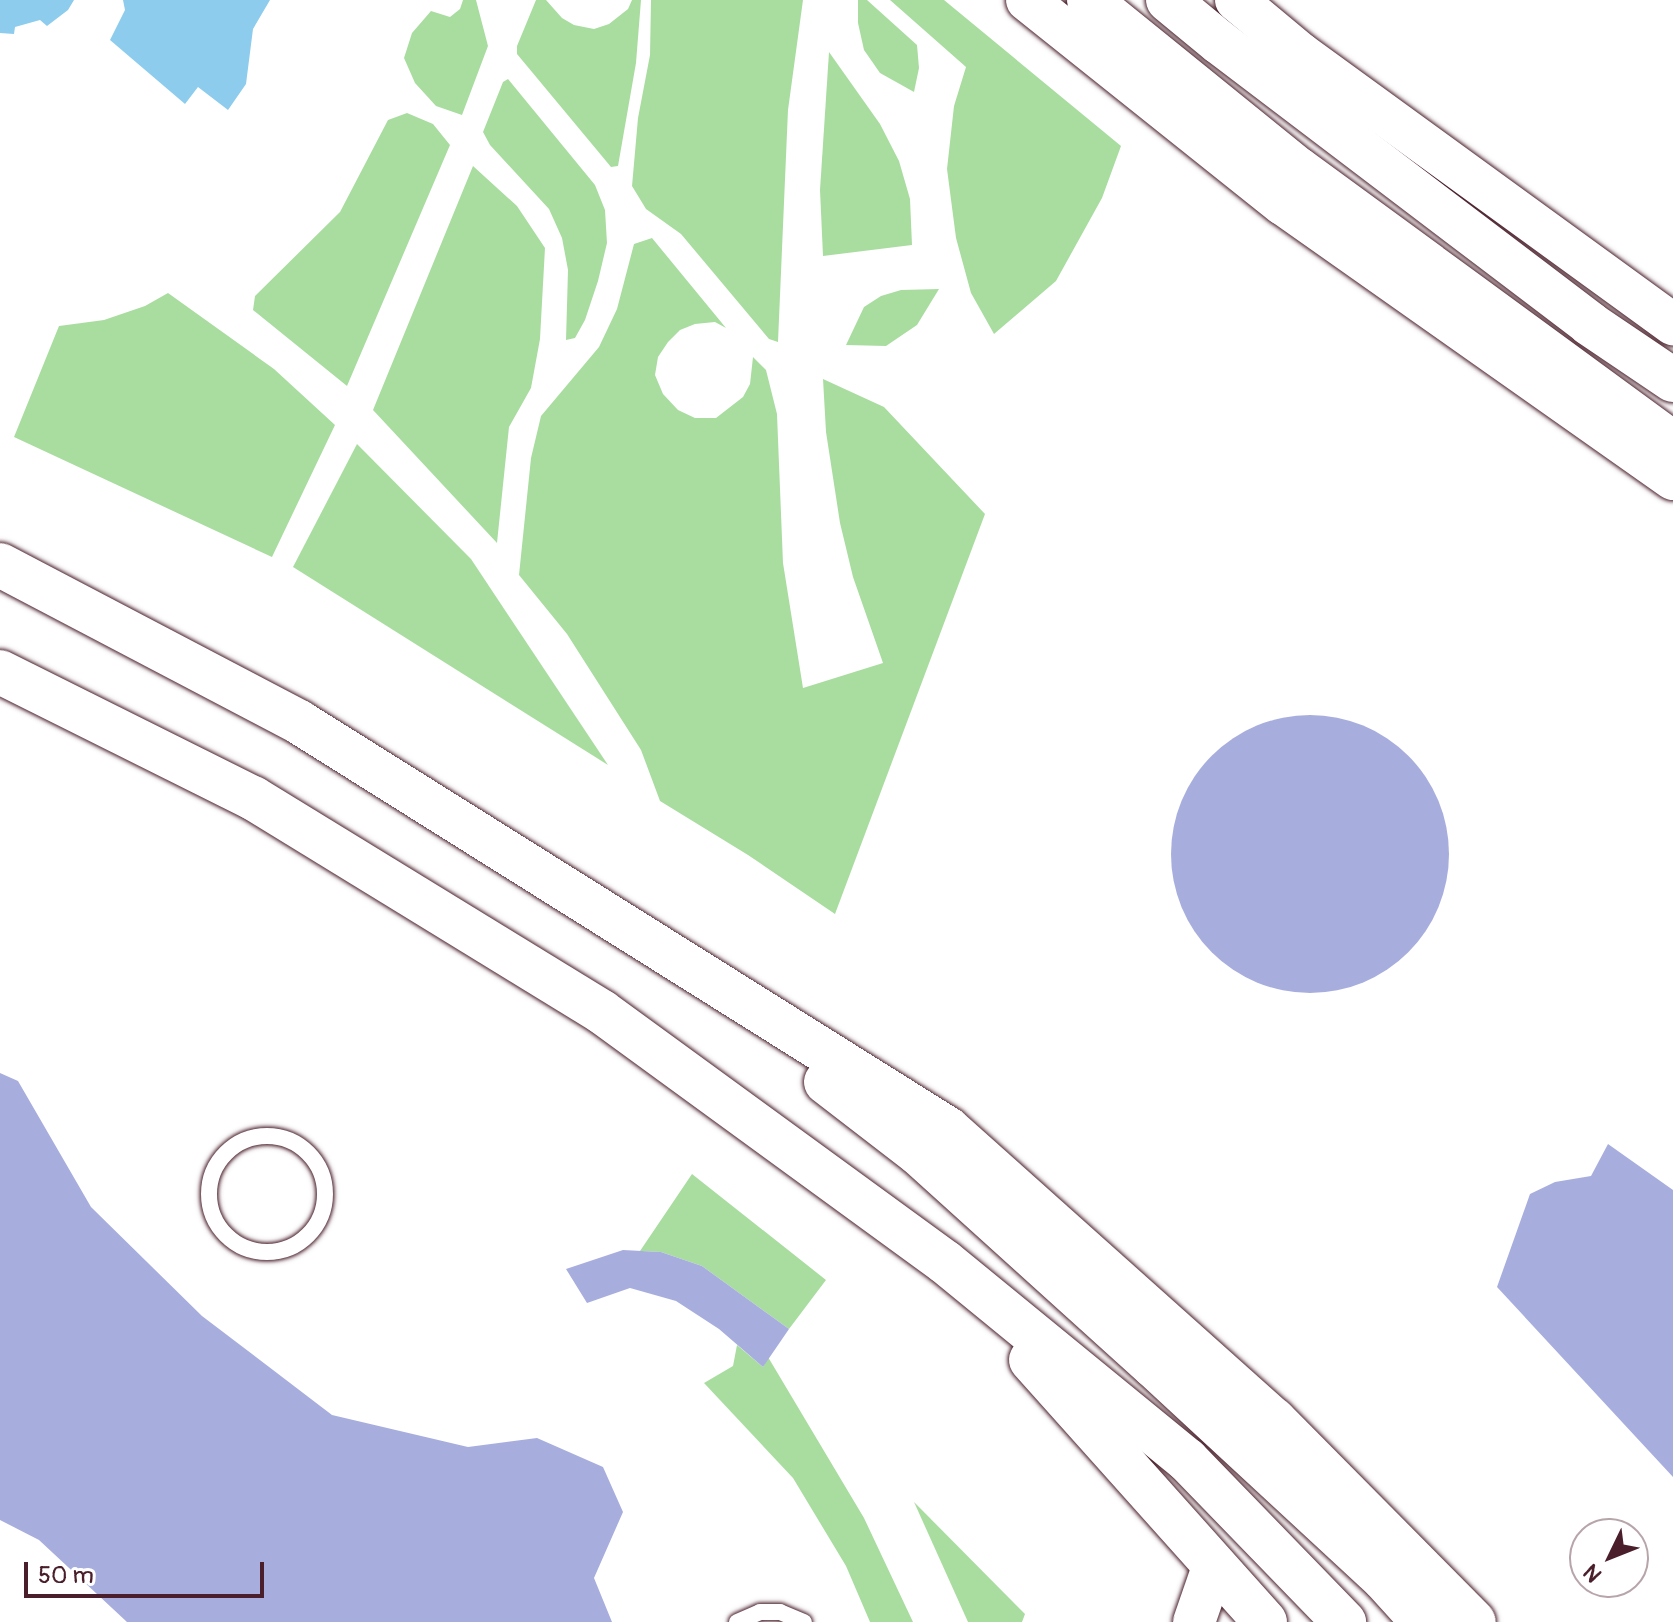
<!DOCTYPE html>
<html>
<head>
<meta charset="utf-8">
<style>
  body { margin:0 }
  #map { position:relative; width:1673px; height:1622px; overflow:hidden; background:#fff; font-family:Pangolin,sans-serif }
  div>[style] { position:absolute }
  .green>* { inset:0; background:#a9dda0 }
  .water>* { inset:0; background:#8dcced }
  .building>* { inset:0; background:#a7aede }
  .round { border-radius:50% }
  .roads { filter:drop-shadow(0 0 2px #4a1f2b) drop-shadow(0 0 2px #4a1f2b) }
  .service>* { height:16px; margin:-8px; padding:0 8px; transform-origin:8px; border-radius:8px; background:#fff }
  .service>.ring { margin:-8px; padding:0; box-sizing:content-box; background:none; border:16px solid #fff; border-radius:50% }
  .tertiary>* { height:42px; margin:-21px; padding:0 21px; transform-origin:21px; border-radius:21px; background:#fff }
  .secondary>* { height:44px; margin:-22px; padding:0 22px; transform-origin:22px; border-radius:22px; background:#fff }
  .primary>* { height:44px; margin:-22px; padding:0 22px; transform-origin:22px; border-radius:22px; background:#fff }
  span { translate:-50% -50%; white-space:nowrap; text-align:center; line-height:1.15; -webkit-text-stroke:6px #fff; paint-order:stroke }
  .north { position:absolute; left:1569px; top:1518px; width:80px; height:80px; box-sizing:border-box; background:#fff; border:2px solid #b7a5aa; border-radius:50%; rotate:227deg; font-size:22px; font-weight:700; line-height:32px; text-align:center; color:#4a1f2b }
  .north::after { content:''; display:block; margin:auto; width:28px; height:36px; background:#4a1f2b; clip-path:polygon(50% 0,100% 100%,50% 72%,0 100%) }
  .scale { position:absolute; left:24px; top:1562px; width:240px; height:36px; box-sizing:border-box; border:4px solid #4a1f2b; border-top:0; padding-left:10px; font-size:24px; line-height:28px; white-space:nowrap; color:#4a1f2b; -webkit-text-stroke:6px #fff; paint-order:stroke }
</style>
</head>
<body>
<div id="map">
  <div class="green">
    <div style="clip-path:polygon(463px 0,476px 0,488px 46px,462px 115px,436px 106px,415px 83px,404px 58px,412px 33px,431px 11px,450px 17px,460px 9px)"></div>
    <div style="clip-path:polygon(536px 0,546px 0,562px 18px,574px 25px,594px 29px,609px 24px,628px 9px,632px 0,641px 0,636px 63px,618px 166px,611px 167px,517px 54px,517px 46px)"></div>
    <div style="clip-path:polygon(651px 0,803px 0,788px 110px,778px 342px,769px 339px,681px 234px,646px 209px,632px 186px,638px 118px,650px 55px)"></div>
    <div style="clip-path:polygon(858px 0,867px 0,917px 45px,919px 68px,914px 92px,880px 73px,864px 50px,858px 23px)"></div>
    <div style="clip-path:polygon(890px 0,944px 0,1121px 146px,1102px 198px,1056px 281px,994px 334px,971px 293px,956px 238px,947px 169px,954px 106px,966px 67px)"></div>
    <div style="clip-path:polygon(829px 52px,880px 124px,899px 161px,910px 199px,912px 245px,823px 256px,820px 190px)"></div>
    <div style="clip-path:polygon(508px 79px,595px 185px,605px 210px,607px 243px,598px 281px,585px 320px,575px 338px,566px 340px,568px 270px,562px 238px,549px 209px,490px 145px,483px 132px,503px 82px)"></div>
    <div style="clip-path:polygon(407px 113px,433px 124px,450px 145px,347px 386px,253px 310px,255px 296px,340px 212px,388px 120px)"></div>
    <div style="clip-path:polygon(473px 166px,517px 206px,545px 248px,540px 339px,531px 388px,509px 427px,497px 543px,373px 410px)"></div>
    <div style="clip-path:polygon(652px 238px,726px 328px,715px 322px,695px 324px,680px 330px,668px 342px,658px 357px,655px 375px,663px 394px,678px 410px,695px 418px,716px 418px,743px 397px,750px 384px,753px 357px,766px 370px,777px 414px,783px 563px,803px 688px,883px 663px,853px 577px,840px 523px,826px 432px,823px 379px,884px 407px,985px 514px,835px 914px,748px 855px,660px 801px,641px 750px,567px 634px,519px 575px,531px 458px,541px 416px,599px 347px,617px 309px,634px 244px)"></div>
    <div style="clip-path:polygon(939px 289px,917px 325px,886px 346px,846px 345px,864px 307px,881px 296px,901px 290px)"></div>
    <div style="clip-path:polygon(168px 293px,274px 369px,335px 425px,272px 557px,14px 437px,59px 326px,104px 320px,145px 306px)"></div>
    <div style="clip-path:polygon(357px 444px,471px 559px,608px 765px,293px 567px)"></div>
    <div style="clip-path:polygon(692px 1174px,826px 1280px,789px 1329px,702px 1266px,661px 1252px,640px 1251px)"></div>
    <div style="clip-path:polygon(737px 1345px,763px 1367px,768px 1357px,864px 1518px,913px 1622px,870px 1622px,846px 1566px,793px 1478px,704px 1383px,733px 1366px)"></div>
    <div style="clip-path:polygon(914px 1502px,1025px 1614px,1022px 1622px,968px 1622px)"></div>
  </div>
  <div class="water">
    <div style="clip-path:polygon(0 0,74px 0,68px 10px,47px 26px,40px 20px,15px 27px,14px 34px,0 33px)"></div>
    <div style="clip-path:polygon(123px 0,270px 0,253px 29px,246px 84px,228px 110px,198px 87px,185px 104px,110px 40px,125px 10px)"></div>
  </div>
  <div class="building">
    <div class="round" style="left:1171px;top:715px;width:278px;height:278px"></div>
    <div style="clip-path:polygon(0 1073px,18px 1081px,91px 1207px,202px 1316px,332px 1415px,468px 1447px,537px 1438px,603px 1467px,623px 1512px,594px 1578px,612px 1622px,127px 1622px,39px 1540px,0 1520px)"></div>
    <div style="clip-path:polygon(1608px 1144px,1673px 1190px,1673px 1477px,1497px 1287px,1530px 1194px,1555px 1182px,1591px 1176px)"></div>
    <div style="clip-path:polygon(623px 1250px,661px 1252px,702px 1266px,789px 1329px,763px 1367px,719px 1329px,676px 1301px,630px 1288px,587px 1303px,566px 1269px)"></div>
  </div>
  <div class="roads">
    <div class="service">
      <div class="ring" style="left:209px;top:1136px;width:100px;height:100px"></div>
      <div style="left:737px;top:1622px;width:25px;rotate:-23deg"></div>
      <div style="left:760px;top:1612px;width:20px"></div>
      <div style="left:780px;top:1612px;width:26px;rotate:23deg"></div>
    </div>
    <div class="tertiary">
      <div style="left:1027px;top:0;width:327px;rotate:38.6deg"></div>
      <div style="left:1283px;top:204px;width:477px;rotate:35.2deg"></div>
      <div style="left:1236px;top:0;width:85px;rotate:39.7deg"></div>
      <div style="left:1301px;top:54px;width:460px;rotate:36deg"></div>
      <div style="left:1194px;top:1622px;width:58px;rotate:-70.9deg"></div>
    </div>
    <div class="secondary">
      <div style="left:1089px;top:0;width:269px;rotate:39deg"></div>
      <div style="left:1298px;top:169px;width:464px;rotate:36.2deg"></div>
      <div style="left:1168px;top:0;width:66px;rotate:39.5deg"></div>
      <div style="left:1219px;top:42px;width:466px;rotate:37.2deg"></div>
      <div style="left:1590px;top:324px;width:100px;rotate:34deg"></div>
    </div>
    <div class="primary">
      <div style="left:0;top:565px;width:338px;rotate:27.7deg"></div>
      <div style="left:299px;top:722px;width:766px;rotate:32.09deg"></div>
      <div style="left:948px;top:1129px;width:437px;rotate:41.8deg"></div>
      <div style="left:1274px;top:1420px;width:284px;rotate:45.3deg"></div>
      <div style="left:0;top:672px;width:283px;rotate:26.5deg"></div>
      <div style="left:253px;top:798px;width:409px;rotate:31.5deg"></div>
      <div style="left:602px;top:1012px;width:424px;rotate:36.1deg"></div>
      <div style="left:945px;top:1262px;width:313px;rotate:39.3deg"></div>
      <div style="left:1187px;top:1460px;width:226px;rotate:45.9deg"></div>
      <div style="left:826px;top:1082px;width:116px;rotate:37.7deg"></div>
      <div style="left:918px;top:1153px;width:318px;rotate:42.1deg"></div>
      <div style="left:1154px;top:1366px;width:313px;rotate:42.8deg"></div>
      <div style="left:1384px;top:1579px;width:58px;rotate:47.8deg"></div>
      <div style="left:1031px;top:1360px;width:351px;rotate:48.2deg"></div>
    </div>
  </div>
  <div class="north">N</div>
  <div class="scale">50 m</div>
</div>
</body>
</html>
